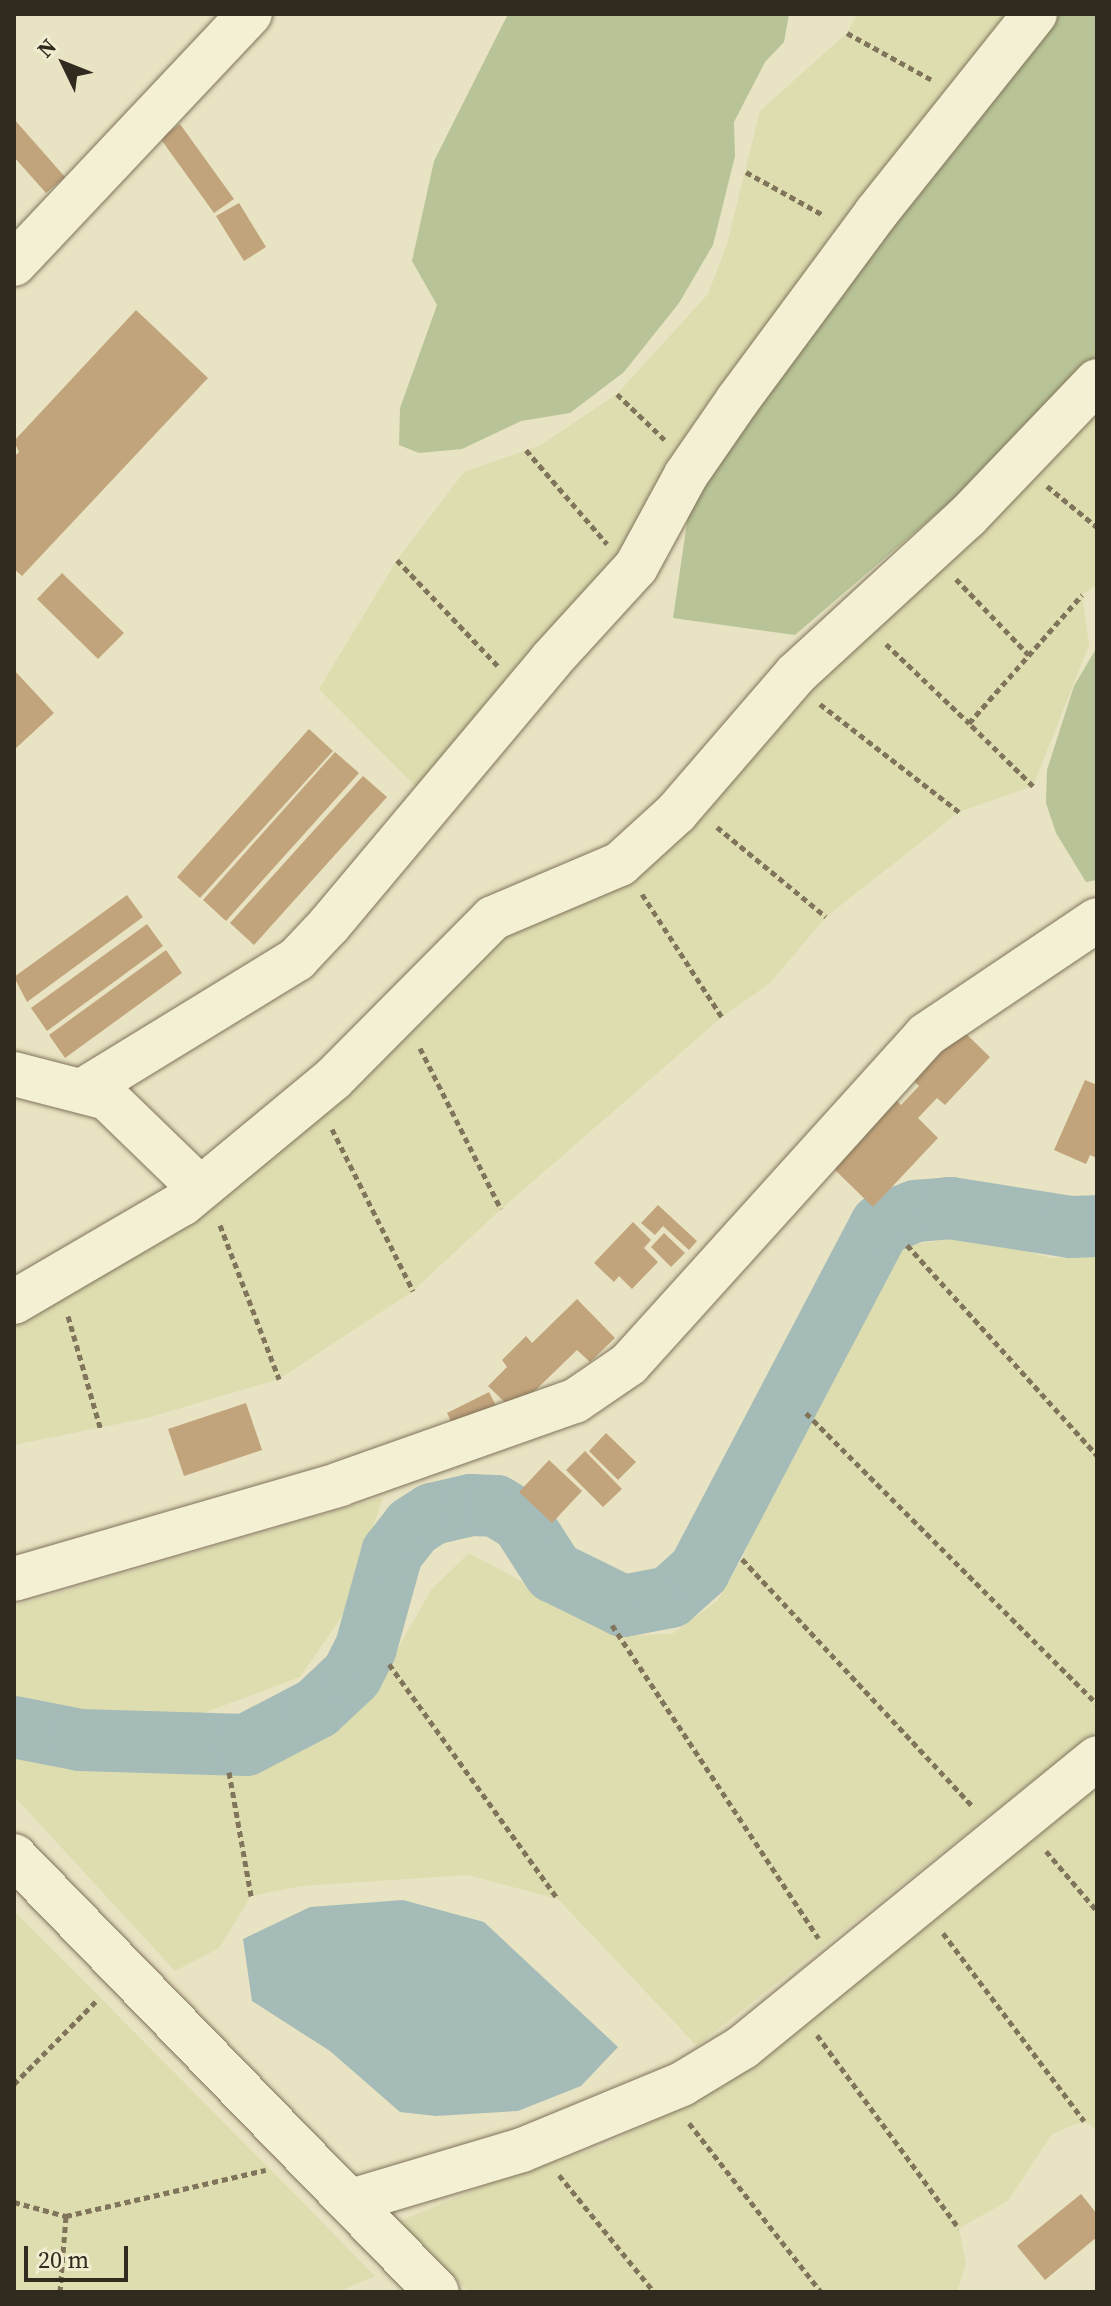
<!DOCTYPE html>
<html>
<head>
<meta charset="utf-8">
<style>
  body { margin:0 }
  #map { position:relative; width:1111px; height:2306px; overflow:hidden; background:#e8e3c2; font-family:"Source Serif 4",serif }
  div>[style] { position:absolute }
  .farmland>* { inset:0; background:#ddddb0 }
  .green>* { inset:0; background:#b8c497 }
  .water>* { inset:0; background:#a4bbb8 }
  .river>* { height:62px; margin:-31px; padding:0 31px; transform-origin:31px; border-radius:31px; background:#a4bbb8 }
  .building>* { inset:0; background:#c2a47c }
  .path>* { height:5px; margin-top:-2.5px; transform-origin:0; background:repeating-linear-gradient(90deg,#80745b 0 6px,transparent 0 10px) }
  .roads { filter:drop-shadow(0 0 2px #80745b) drop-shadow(0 0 2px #80745b) }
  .minor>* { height:44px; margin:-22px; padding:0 22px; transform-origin:22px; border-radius:22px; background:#f4f0d4 }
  span { translate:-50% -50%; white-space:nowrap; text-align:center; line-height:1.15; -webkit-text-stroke:6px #f0ecd0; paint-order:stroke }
  .frame { position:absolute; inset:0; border:16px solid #312a1e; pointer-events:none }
  .north { position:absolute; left:24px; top:24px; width:80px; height:80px; -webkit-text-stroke:6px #f0ecd0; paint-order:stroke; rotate:313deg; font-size:22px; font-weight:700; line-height:32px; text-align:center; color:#312a1e }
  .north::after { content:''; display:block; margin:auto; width:28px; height:36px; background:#312a1e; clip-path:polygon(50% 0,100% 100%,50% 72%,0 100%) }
  .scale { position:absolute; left:24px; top:2246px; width:104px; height:36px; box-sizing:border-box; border:4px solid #312a1e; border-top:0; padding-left:10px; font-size:24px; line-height:28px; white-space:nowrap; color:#312a1e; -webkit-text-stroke:6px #f0ecd0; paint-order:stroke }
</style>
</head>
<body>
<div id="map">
  <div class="farmland">
    <div style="clip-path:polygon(857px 14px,1015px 14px,621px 572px,426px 797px,319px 689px,397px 560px,464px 472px,541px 445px,617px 394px,708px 294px,727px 244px,760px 111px,847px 33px)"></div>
    <div style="clip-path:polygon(1097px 395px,1097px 585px,1082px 595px,1089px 645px,1033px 786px,959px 812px,826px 917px,770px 983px,722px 1017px,501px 1209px,413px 1291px,279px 1379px,147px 1418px,14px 1445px,14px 1322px,490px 939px,548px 906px)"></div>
    <div style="clip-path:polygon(970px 1235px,1051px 1258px,1097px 1257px,1097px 1730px,697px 2046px,558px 1899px,468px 1875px,301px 1886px,251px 1896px,219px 1948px,175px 1971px,14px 1796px,14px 1757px,229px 1772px,290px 1755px,359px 1700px,389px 1664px,431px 1590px,469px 1553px,575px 1610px,638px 1635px,672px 1634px,717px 1601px,742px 1559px,806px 1413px,899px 1247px)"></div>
    <div style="clip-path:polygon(383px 1497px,343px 1615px,300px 1677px,190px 1718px,14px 1707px,14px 1606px)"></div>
    <div style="clip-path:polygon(1097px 1780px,1097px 2130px,1084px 2121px,1052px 2134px,1008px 2201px,959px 2228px,966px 2264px,957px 2292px,469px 2292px,400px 2221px,515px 2173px,603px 2146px,694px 2100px)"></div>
    <div style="clip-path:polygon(14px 1911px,270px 2169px,375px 2276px,339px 2292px,14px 2292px)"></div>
  </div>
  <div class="green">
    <div style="clip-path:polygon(508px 14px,789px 14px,784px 42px,765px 62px,734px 122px,735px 156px,713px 245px,679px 303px,624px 372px,570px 413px,521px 421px,462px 449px,419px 453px,399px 445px,400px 408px,437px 305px,412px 261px,434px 161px)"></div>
    <div style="clip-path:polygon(1056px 14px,1097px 14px,1097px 369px,1034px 430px,795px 635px,673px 618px,695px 468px,860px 242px)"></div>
    <div style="clip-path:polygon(1097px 647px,1097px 880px,1086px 882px,1056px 833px,1046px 803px,1047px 770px,1074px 686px)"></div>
  </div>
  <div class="water">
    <div style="clip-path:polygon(403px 1900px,484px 1922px,618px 2047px,581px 2086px,518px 2111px,436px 2116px,400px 2112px,330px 2051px,252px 2001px,243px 1939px,310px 1907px)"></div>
  </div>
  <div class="river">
    <div style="left:14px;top:1727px;width:67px;rotate:11.1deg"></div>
    <div style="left:80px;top:1740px;width:166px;rotate:1.7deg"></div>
    <div style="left:246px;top:1745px;width:80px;rotate:-27.5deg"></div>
    <div style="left:317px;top:1708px;width:48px;rotate:-43.3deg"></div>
    <div style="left:352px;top:1675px;width:31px;rotate:-63deg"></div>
    <div style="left:366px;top:1647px;width:98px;rotate:-74.5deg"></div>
    <div style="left:392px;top:1553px;width:33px;rotate:-52deg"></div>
    <div style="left:412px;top:1527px;width:24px;rotate:-33deg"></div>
    <div style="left:432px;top:1514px;width:40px;rotate:-13deg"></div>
    <div style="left:471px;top:1505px;width:25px;rotate:2deg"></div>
    <div style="left:496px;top:1506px;width:29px;rotate:31deg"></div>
    <div style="left:521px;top:1521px;width:61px;rotate:57.1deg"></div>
    <div style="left:554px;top:1572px;width:77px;rotate:26.2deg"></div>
    <div style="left:623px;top:1606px;width:48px;rotate:-10.8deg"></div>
    <div style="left:670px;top:1597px;width:39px;rotate:-42deg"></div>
    <div style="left:699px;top:1571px;width:391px;rotate:-62.3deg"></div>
    <div style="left:881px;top:1225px;width:38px;rotate:-22deg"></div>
    <div style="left:916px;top:1211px;width:34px;rotate:-5deg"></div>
    <div style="left:950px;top:1208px;width:123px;rotate:8.9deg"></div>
    <div style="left:1072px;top:1227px;width:25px;rotate:-2deg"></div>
  </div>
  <div class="building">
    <div style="clip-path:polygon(14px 119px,65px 177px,46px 193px,14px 157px)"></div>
    <div style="clip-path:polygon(180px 124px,234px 199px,214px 213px,160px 138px)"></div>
    <div style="clip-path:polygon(239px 203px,266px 247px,244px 261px,216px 216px)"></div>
    <div style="clip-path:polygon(136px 310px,208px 378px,22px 576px,14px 569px,14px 457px,19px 452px,14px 441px)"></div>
    <div style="clip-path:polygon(62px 573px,124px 633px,98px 659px,37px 599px)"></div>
    <div style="clip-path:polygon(14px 670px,54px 713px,14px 750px)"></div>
    <div style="clip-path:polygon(309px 729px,333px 751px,200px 898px,177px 877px)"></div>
    <div style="clip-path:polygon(335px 752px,359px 773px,226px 921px,203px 900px)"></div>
    <div style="clip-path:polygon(363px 776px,387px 797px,254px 945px,230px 923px)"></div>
    <div style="clip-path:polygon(127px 895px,143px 917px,27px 1002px,14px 977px)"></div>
    <div style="clip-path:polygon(147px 924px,163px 946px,47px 1031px,31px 1008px)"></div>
    <div style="clip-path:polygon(166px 950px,182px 973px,65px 1058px,49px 1035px)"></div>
    <div style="clip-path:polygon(961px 1029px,990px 1057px,945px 1105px,937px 1098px,918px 1118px,938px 1138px,873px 1207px,834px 1169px,893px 1097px,901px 1105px,919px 1086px,912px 1079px)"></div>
    <div style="clip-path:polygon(1085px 1080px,1097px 1085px,1097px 1158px,1090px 1155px,1086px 1164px,1054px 1150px)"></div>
    <div style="clip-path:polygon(658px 1205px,697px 1241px,689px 1250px,663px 1226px,655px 1235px,641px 1223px)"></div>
    <div style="clip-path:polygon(633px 1222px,651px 1240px,644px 1248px,658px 1262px,632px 1289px,619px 1276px,614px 1282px,594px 1263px)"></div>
    <div style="clip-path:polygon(664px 1233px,685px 1253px,671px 1267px,651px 1247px)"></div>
    <div style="clip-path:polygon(577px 1299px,615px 1338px,590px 1362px,577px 1350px,514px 1411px,488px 1386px,507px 1367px,502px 1360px,526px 1336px,532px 1343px)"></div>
    <div style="clip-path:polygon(489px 1392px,500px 1414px,458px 1435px,447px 1413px)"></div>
    <div style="clip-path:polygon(246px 1403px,262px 1450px,184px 1476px,168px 1429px)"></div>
    <div style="clip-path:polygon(606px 1433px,636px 1462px,618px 1480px,589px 1451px)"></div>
    <div style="clip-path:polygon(585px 1451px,622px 1489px,603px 1507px,566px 1470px)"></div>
    <div style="clip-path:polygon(549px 1460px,582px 1491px,552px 1523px,519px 1492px)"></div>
    <div style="clip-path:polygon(1081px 2194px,1097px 2214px,1097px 2237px,1045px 2280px,1017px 2246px)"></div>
  </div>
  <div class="path">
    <div style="left:847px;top:33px;width:99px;rotate:28.9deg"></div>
    <div style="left:746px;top:172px;width:90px;rotate:29.1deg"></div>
    <div style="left:617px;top:394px;width:66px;rotate:43.8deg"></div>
    <div style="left:526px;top:450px;width:124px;rotate:49.2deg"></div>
    <div style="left:1047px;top:486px;width:65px;rotate:39.4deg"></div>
    <div style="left:397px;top:560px;width:146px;rotate:46.4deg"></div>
    <div style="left:956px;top:579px;width:105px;rotate:46.2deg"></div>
    <div style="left:886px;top:644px;width:115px;rotate:43.6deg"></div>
    <div style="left:820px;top:704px;width:176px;rotate:37.8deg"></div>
    <div style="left:1033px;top:786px;width:90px;rotate:-135.5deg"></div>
    <div style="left:969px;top:723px;width:171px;rotate:-48.6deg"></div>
    <div style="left:717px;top:827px;width:141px;rotate:39.5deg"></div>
    <div style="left:642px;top:894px;width:147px;rotate:57deg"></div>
    <div style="left:420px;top:1048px;width:180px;rotate:63.3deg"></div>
    <div style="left:332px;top:1129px;width:181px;rotate:63.4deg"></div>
    <div style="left:220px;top:1225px;width:165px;rotate:69deg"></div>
    <div style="left:907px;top:1245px;width:283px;rotate:47.9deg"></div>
    <div style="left:68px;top:1316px;width:116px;rotate:73.9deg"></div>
    <div style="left:806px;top:1413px;width:412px;rotate:45deg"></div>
    <div style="left:742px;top:1559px;width:339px;rotate:47deg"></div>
    <div style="left:612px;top:1625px;width:375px;rotate:56.6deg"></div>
    <div style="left:389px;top:1664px;width:289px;rotate:54.3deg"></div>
    <div style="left:229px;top:1772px;width:126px;rotate:79.9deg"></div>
    <div style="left:1046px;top:1851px;width:79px;rotate:49.6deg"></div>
    <div style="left:943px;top:1933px;width:235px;rotate:53.1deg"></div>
    <div style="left:817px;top:2035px;width:240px;rotate:53.7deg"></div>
    <div style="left:14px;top:2084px;width:120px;rotate:-45.3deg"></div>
    <div style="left:689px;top:2123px;width:214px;rotate:52deg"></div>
    <div style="left:559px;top:2175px;width:151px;rotate:50.9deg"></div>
    <div style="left:14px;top:2202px;width:54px;rotate:15.1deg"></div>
    <div style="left:66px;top:2216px;width:205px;rotate:-13deg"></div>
    <div style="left:60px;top:2292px;width:76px;rotate:-85.5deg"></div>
  </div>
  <div class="roads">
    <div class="minor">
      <div style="left:14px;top:264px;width:344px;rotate:-46.7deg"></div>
      <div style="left:14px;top:1074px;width:96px;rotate:14.5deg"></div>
      <div style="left:107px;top:1098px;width:129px;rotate:44.1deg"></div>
      <div style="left:85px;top:1089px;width:249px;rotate:-31.5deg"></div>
      <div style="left:297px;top:959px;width:47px;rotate:-46.7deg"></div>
      <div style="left:329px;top:925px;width:346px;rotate:-50deg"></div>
      <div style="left:551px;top:660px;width:126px;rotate:-47.6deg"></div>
      <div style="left:636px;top:567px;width:105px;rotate:-61.5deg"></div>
      <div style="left:686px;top:475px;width:90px;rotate:-55.4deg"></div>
      <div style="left:737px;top:401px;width:234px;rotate:-53.5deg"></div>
      <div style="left:876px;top:213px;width:255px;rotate:-51.4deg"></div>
      <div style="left:14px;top:1302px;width:194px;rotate:-30.3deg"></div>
      <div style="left:182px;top:1204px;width:196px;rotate:-39.6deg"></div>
      <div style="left:333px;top:1079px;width:227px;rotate:-45.2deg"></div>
      <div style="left:493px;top:918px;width:138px;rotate:-23deg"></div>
      <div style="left:620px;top:864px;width:76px;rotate:-42.3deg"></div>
      <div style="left:676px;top:813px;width:184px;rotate:-49.2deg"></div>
      <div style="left:796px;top:674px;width:232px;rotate:-42.6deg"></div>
      <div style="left:967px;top:517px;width:188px;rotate:-46.3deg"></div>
      <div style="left:14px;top:1579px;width:340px;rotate:-16.2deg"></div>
      <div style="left:340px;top:1484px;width:249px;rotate:-19.5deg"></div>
      <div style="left:575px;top:1401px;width:65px;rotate:-34.4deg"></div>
      <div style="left:629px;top:1364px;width:443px;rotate:-47.9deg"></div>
      <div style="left:926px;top:1035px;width:206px;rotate:-33.9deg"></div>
      <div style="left:14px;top:1856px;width:607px;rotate:45.87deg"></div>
      <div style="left:351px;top:2201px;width:178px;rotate:-16.6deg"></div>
      <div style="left:522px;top:2150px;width:173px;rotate:-22.4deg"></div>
      <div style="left:682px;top:2084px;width:71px;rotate:-31.2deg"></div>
      <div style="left:743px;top:2047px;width:457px;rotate:-39.2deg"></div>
    </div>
  </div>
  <div class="frame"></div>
  <div class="north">N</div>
  <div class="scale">20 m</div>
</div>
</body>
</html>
